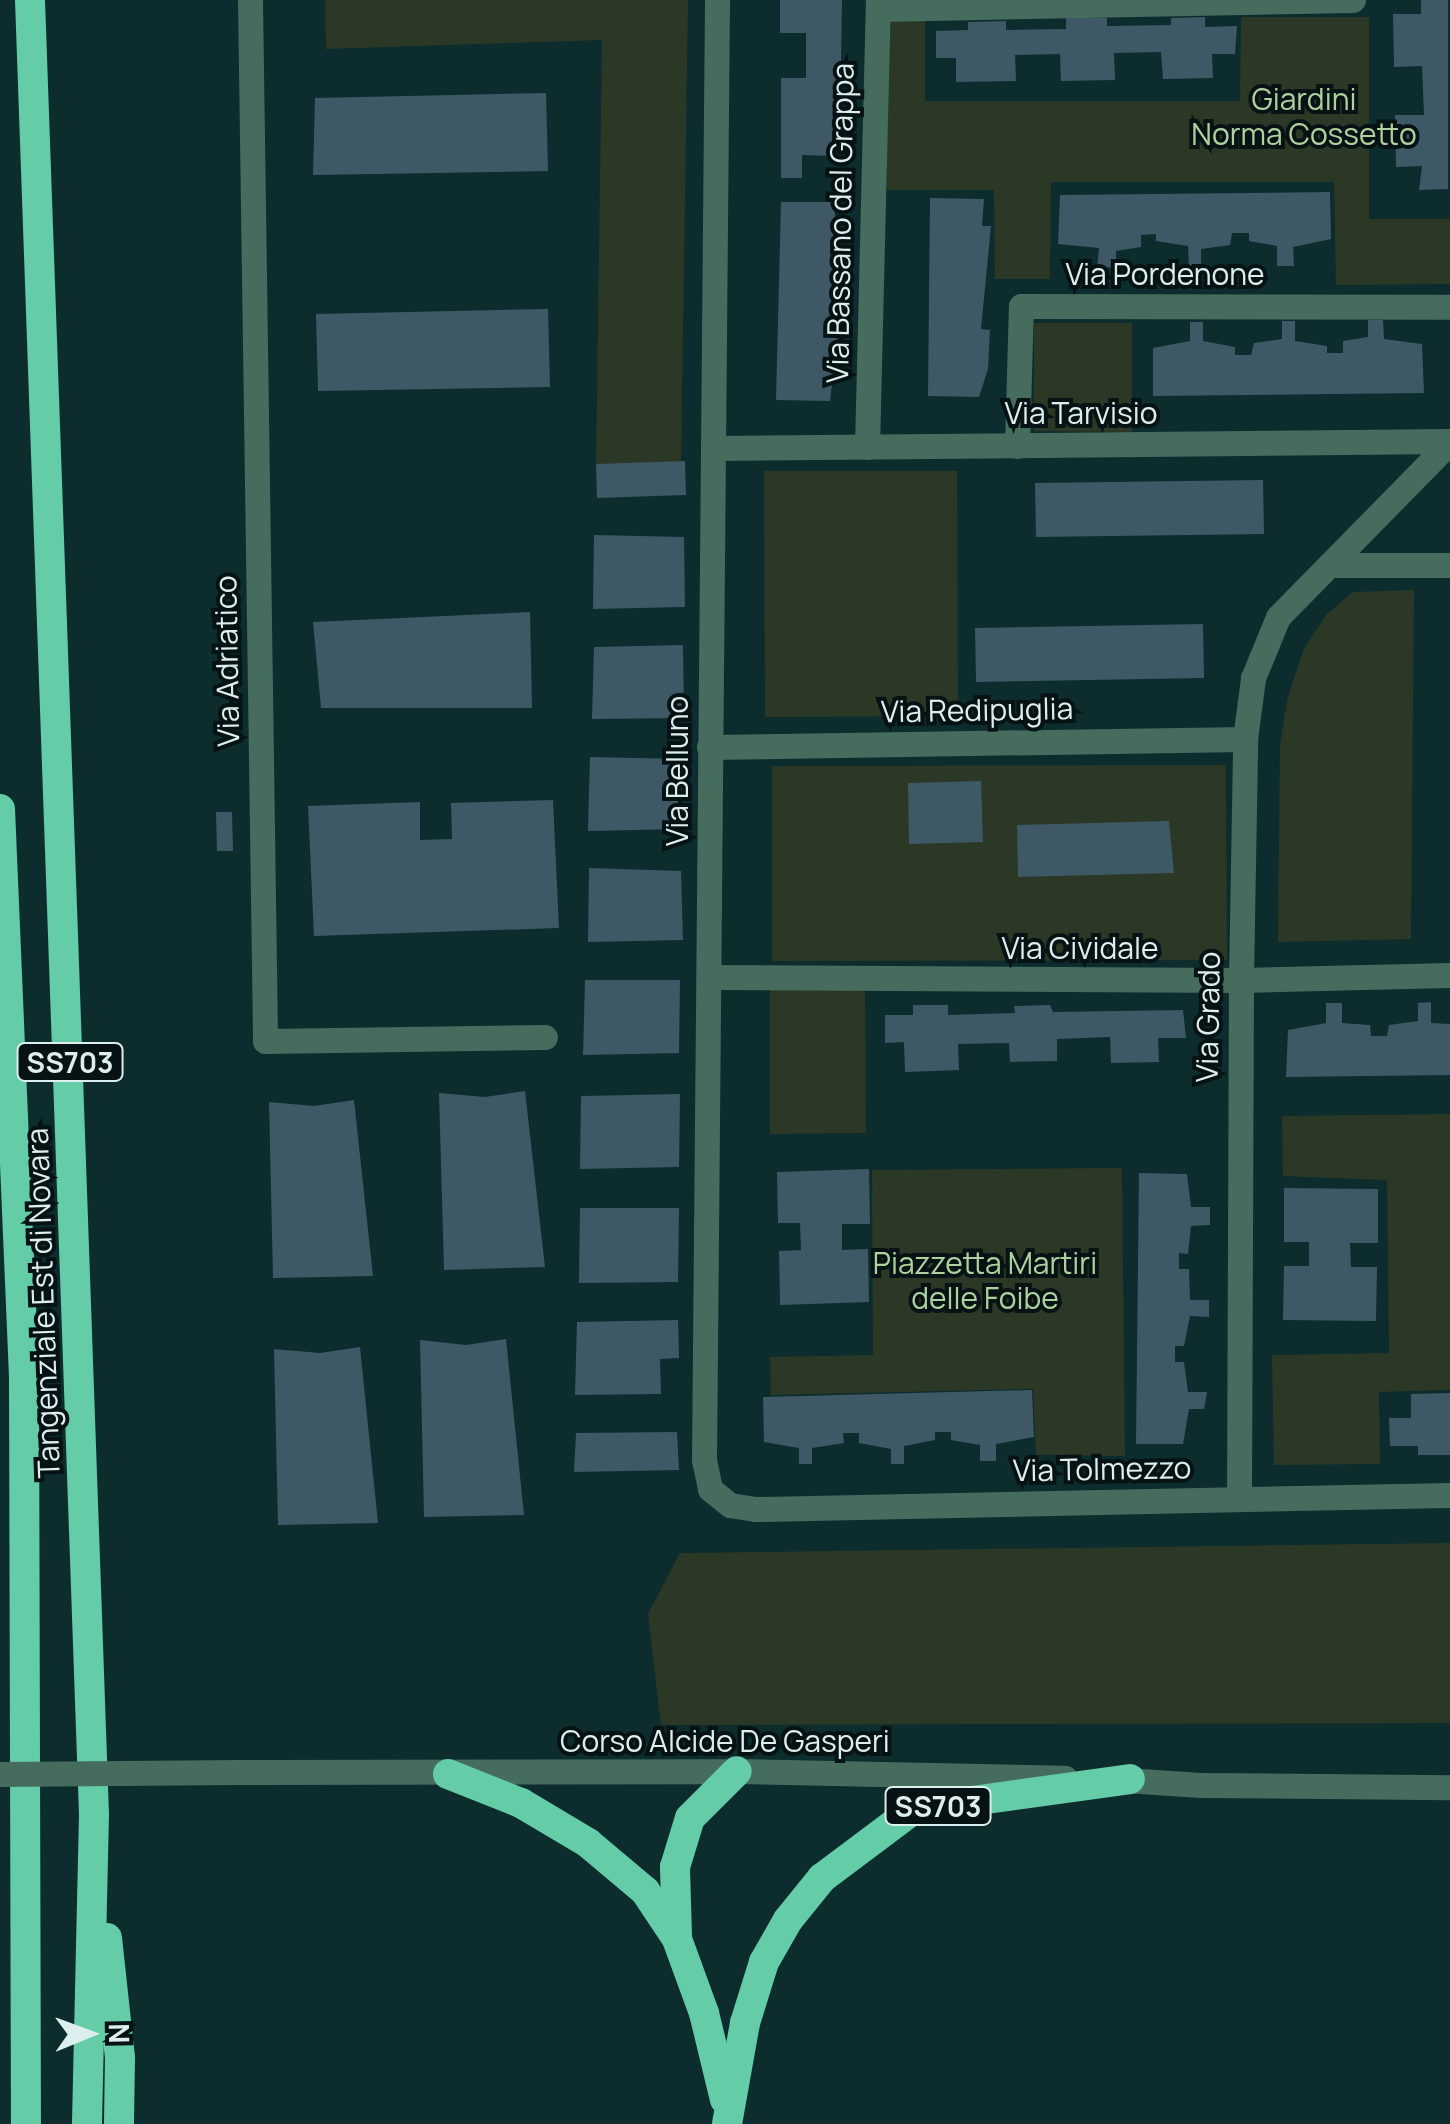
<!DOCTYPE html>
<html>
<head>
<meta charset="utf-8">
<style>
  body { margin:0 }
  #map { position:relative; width:1450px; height:2124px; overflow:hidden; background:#0c2c2e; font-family:Manrope,sans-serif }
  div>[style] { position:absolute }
  .green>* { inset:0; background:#2c3826 }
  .building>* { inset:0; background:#3f5865 }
  .street>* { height:25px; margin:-12.5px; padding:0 12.5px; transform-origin:12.5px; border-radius:12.5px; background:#456c5d }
  .highway>* { height:30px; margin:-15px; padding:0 15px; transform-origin:15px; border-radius:15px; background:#64cca7 }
  .street-bridge>* { height:25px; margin:-12.5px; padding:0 12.5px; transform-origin:12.5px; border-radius:12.5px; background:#456c5d }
  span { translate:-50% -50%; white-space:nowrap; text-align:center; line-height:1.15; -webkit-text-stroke:8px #061213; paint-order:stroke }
  .shield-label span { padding:2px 8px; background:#061213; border:2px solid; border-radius:8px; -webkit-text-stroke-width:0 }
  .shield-label { font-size:28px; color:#dceeee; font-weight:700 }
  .park-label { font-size:30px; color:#aed29d }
  .street-label { font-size:30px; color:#dceeee }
  .north { position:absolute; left:40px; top:1984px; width:100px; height:100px; -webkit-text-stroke:8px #061213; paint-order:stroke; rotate:89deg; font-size:28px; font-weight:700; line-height:40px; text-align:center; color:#dceeee }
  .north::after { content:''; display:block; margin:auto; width:35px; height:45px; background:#dceeee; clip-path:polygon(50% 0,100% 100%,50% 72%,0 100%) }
</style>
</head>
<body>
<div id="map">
  <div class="green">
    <div style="clip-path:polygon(325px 0,688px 0,681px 465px,596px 469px,602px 40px,326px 49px)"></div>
    <div style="clip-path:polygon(1241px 17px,1369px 17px,1369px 219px,1450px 219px,1450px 284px,1336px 285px,1334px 182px,1051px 182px,1050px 279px,995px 279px,994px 190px,887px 190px,886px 21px,925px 20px,925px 101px,1240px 101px)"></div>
    <div style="clip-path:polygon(1034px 323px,1132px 323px,1132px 432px,1034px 431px)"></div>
    <div style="clip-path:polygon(764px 471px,957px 471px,958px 716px,765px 717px)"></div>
    <div style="clip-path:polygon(1414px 590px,1411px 939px,1278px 942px,1280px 744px,1288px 696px,1304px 649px,1326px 615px,1353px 592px)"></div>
    <div style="clip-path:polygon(1226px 765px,1227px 960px,772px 961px,772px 766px)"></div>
    <div style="clip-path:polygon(865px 988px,866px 1133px,770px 1134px,770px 989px)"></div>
    <div style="clip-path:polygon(1450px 1114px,1450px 1390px,1379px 1392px,1380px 1464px,1274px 1465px,1272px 1355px,1389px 1353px,1387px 1180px,1283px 1176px,1282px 1116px)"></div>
    <div style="clip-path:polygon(1122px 1168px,1125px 1456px,1036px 1455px,1033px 1389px,771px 1395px,770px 1357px,873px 1355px,872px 1170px)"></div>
    <div style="clip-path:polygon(1450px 1543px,1450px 1723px,661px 1725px,648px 1614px,680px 1553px)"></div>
  </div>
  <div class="building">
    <div style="clip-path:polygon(780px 0,842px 0,840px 126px,831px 156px,802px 155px,802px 178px,781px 178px,781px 78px,806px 78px,806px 33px,780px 33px)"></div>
    <div style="clip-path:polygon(1421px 0,1448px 0,1448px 189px,1419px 190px,1422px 166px,1396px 167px,1395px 115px,1424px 115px,1422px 66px,1394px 67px,1393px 14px,1421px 14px)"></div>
    <div style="clip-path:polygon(1205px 17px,1205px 27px,1237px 26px,1235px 54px,1212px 54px,1213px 78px,1163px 79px,1161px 52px,1114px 53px,1115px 80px,1061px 81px,1060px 54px,1015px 55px,1016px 81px,956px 82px,956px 58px,936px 58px,936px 31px,968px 30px,968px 22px,1006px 21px,1006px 30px,1066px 29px,1066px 18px,1107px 18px,1107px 26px,1171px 25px,1171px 18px)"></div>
    <div style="clip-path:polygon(546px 93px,548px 171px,313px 175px,315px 98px)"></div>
    <div style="clip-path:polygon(1330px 192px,1331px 239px,1293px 247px,1294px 266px,1277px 266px,1277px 246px,1249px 241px,1249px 233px,1232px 233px,1230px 245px,1201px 249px,1201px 267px,1189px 267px,1188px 246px,1156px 241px,1156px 234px,1141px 235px,1141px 247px,1116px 251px,1116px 267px,1097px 268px,1099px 248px,1058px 244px,1060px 195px)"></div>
    <div style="clip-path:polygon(930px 198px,984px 199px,982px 226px,991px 226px,981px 329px,990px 330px,988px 369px,979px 397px,928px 396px)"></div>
    <div style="clip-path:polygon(781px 202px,832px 202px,839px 230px,828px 333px,838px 333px,830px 401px,776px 400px)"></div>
    <div style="clip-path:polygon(548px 309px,550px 387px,318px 391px,316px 314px)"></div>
    <div style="clip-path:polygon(1368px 320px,1383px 320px,1384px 339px,1422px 344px,1424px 393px,1153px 396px,1153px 348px,1190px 341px,1190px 322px,1203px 322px,1203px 341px,1235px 347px,1235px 355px,1251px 355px,1254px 343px,1282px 339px,1282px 321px,1295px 321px,1295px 341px,1327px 346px,1327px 353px,1343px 353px,1343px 341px,1368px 337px)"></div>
    <div style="clip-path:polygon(685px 461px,686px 495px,597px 498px,596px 464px)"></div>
    <div style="clip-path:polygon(1263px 480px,1264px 534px,1036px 537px,1035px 483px)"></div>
    <div style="clip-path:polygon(594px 535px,684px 537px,685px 607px,593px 609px)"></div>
    <div style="clip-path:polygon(530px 612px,532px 708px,321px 708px,313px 622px)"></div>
    <div style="clip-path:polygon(1203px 624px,1204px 678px,976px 682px,975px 628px)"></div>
    <div style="clip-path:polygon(683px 645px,684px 718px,592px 719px,594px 647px)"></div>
    <div style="clip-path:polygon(590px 757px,682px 759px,683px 829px,588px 831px)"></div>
    <div style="clip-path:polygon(981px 781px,983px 842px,909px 844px,908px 783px)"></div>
    <div style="clip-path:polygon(553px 800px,559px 928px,314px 936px,308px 806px,420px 802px,420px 840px,452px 839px,451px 803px)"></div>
    <div style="clip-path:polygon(216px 812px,232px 812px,233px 851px,217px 851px)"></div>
    <div style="clip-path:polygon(1169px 821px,1174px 873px,1018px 877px,1017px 825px)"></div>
    <div style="clip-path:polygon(589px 868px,681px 871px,683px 940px,588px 942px)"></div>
    <div style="clip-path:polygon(585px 980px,680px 980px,679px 1053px,583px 1055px)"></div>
    <div style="clip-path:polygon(1431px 1002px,1431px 1023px,1450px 1024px,1450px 1075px,1286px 1077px,1288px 1030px,1326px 1023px,1326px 1003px,1342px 1003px,1342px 1023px,1370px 1025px,1371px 1036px,1387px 1036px,1389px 1025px,1418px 1021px,1418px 1003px)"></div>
    <div style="clip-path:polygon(913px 1005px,948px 1005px,948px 1015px,1015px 1013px,1014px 1006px,1050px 1005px,1053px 1012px,1183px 1010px,1186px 1038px,1158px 1038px,1159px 1062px,1111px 1063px,1110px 1037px,1057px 1039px,1057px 1061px,1010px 1062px,1009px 1043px,958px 1044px,959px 1070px,905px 1072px,904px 1042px,885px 1043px,885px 1015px,913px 1015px)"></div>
    <div style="clip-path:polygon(525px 1091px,545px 1267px,444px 1270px,439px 1093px,485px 1097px)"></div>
    <div style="clip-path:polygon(680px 1094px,679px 1167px,580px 1169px,581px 1096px)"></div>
    <div style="clip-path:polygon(354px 1100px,373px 1276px,273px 1278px,269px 1102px,314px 1106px)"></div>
    <div style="clip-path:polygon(869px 1169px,870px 1224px,842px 1224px,842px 1250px,868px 1249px,869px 1302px,780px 1305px,779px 1251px,801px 1250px,800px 1223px,778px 1223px,777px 1172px)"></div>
    <div style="clip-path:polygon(1139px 1173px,1187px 1174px,1191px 1207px,1210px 1207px,1210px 1225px,1191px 1226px,1188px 1254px,1179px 1253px,1179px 1269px,1189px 1269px,1190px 1300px,1209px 1300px,1209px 1317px,1190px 1316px,1184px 1346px,1175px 1346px,1175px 1362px,1184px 1362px,1188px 1392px,1207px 1392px,1204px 1409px,1189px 1409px,1183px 1444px,1136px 1444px)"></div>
    <div style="clip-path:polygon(1284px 1188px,1378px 1189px,1378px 1243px,1350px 1243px,1351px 1267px,1377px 1267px,1376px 1321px,1283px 1320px,1284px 1266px,1309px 1266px,1309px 1242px,1284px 1242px)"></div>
    <div style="clip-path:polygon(580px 1208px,679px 1208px,678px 1282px,579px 1283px)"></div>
    <div style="clip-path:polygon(678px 1320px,679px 1358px,660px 1359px,661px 1394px,575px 1395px,577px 1322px)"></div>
    <div style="clip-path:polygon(506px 1339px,524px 1515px,424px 1517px,420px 1340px,466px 1345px)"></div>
    <div style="clip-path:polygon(360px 1347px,378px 1523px,278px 1525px,274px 1349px,320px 1353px)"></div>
    <div style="clip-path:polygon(1032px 1390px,1034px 1437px,996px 1444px,996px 1461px,980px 1461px,980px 1445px,951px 1440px,951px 1432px,935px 1432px,935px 1440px,904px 1446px,904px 1464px,891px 1464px,891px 1449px,859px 1443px,859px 1433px,843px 1433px,844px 1443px,812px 1448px,812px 1464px,799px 1464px,799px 1448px,764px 1442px,763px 1397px)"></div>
    <div style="clip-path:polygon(1450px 1393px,1450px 1455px,1418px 1455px,1418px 1446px,1390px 1446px,1389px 1418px,1411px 1418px,1411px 1394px)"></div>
    <div style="clip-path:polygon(677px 1432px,679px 1470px,574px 1472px,576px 1433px)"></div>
  </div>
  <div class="street">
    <div style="left:250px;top:0;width:1041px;rotate:89.17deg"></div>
    <div style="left:265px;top:1041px;width:280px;rotate:-0.8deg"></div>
    <div style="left:717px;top:0;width:1460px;rotate:90.51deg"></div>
    <div style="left:704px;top:1460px;width:30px;rotate:78deg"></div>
    <div style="left:710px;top:1489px;width:26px;rotate:39deg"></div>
    <div style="left:730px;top:1505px;width:26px;rotate:9deg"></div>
    <div style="left:756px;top:1509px;width:694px;rotate:-1.16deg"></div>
    <div style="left:878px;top:9px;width:475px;rotate:-1.1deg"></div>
    <div style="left:1017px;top:446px;width:140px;rotate:-88.4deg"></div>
    <div style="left:1021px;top:306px;width:429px;rotate:0.1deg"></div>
    <div style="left:867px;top:447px;width:447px;rotate:-88.6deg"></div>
    <div style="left:713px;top:448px;width:737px;rotate:-0.54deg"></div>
    <div style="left:1333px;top:565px;width:117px"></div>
    <div style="left:709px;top:747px;width:536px;rotate:-0.86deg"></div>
    <div style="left:710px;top:977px;width:531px;rotate:0.32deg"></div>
    <div style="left:1241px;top:980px;width:209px;rotate:-1.4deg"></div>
    <div style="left:1239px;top:1499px;width:519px;rotate:-89.78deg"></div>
    <div style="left:1241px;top:980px;width:241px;rotate:-89deg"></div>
    <div style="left:1245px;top:739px;width:62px;rotate:-82.5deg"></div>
    <div style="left:1253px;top:678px;width:66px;rotate:-67.7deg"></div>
    <div style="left:1278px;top:617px;width:245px;rotate:-45.5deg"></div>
    <div style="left:240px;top:1772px;width:497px;rotate:-0.1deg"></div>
    <div style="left:737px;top:1771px;width:328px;rotate:1.2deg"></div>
    <div style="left:1110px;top:1779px;width:91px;rotate:3.8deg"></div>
    <div style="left:1201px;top:1785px;width:249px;rotate:0.5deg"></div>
  </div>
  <div class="highway">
    <div style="left:30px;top:0;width:1815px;rotate:87.98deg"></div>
    <div style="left:94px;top:1814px;width:310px;rotate:91.3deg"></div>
    <div style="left:0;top:809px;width:568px;rotate:87.58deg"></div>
    <div style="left:24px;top:1376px;width:748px;rotate:89.85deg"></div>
    <div style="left:448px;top:1774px;width:79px;rotate:21.7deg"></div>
    <div style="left:521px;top:1803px;width:78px;rotate:30.8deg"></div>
    <div style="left:588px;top:1843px;width:75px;rotate:40.1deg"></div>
    <div style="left:645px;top:1891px;width:58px;rotate:56.3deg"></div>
    <div style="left:677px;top:1939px;width:79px;rotate:70deg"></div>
    <div style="left:704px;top:2013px;width:89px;rotate:76.4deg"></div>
    <div style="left:677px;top:1936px;width:69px;rotate:-91.7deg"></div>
    <div style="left:675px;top:1867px;width:51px;rotate:-73deg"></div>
    <div style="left:690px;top:1818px;width:66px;rotate:-45deg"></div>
    <div style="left:107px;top:1938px;width:121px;rotate:83.8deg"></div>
    <div style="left:120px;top:2058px;width:66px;rotate:90.9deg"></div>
    <div style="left:727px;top:2124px;width:103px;rotate:-79.9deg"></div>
    <div style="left:745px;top:2023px;width:64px;rotate:-72.7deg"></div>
    <div style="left:764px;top:1962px;width:48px;rotate:-60.3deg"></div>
    <div style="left:788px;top:1920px;width:54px;rotate:-51deg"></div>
    <div style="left:822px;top:1878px;width:115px;rotate:-36.9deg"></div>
    <div style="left:914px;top:1809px;width:218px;rotate:-7.9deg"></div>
  </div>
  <div class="street-bridge">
    <div style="left:0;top:1774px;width:240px;rotate:-0.5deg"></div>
  </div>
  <div class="shield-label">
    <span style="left:70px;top:1062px">SS703</span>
    <span style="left:938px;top:1806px">SS703</span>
  </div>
  <div class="park-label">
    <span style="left:1304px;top:116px">Giardini<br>Norma Cossetto</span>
    <span style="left:985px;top:1280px">Piazzetta Martiri<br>delle Foibe</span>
  </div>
  <div class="street-label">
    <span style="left:840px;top:223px;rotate:-89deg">Via Bassano del Grappa</span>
    <span style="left:1165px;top:274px">Via Pordenone</span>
    <span style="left:1081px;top:413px">Via Tarvisio</span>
    <span style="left:227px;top:661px;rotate:-91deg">Via Adriatico</span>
    <span style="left:977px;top:710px;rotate:-1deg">Via Redipuglia</span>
    <span style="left:677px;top:771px;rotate:-90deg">Via Belluno</span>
    <span style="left:1080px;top:948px">Via Cividale</span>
    <span style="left:1208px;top:1017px;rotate:-89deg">Via Grado</span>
    <span style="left:43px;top:1303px;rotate:-92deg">Tangenziale Est di Novara</span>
    <span style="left:1102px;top:1469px;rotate:-1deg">Via Tolmezzo</span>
    <span style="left:725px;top:1741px">Corso Alcide De Gasperi</span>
  </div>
  <div class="north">N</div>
</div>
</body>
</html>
